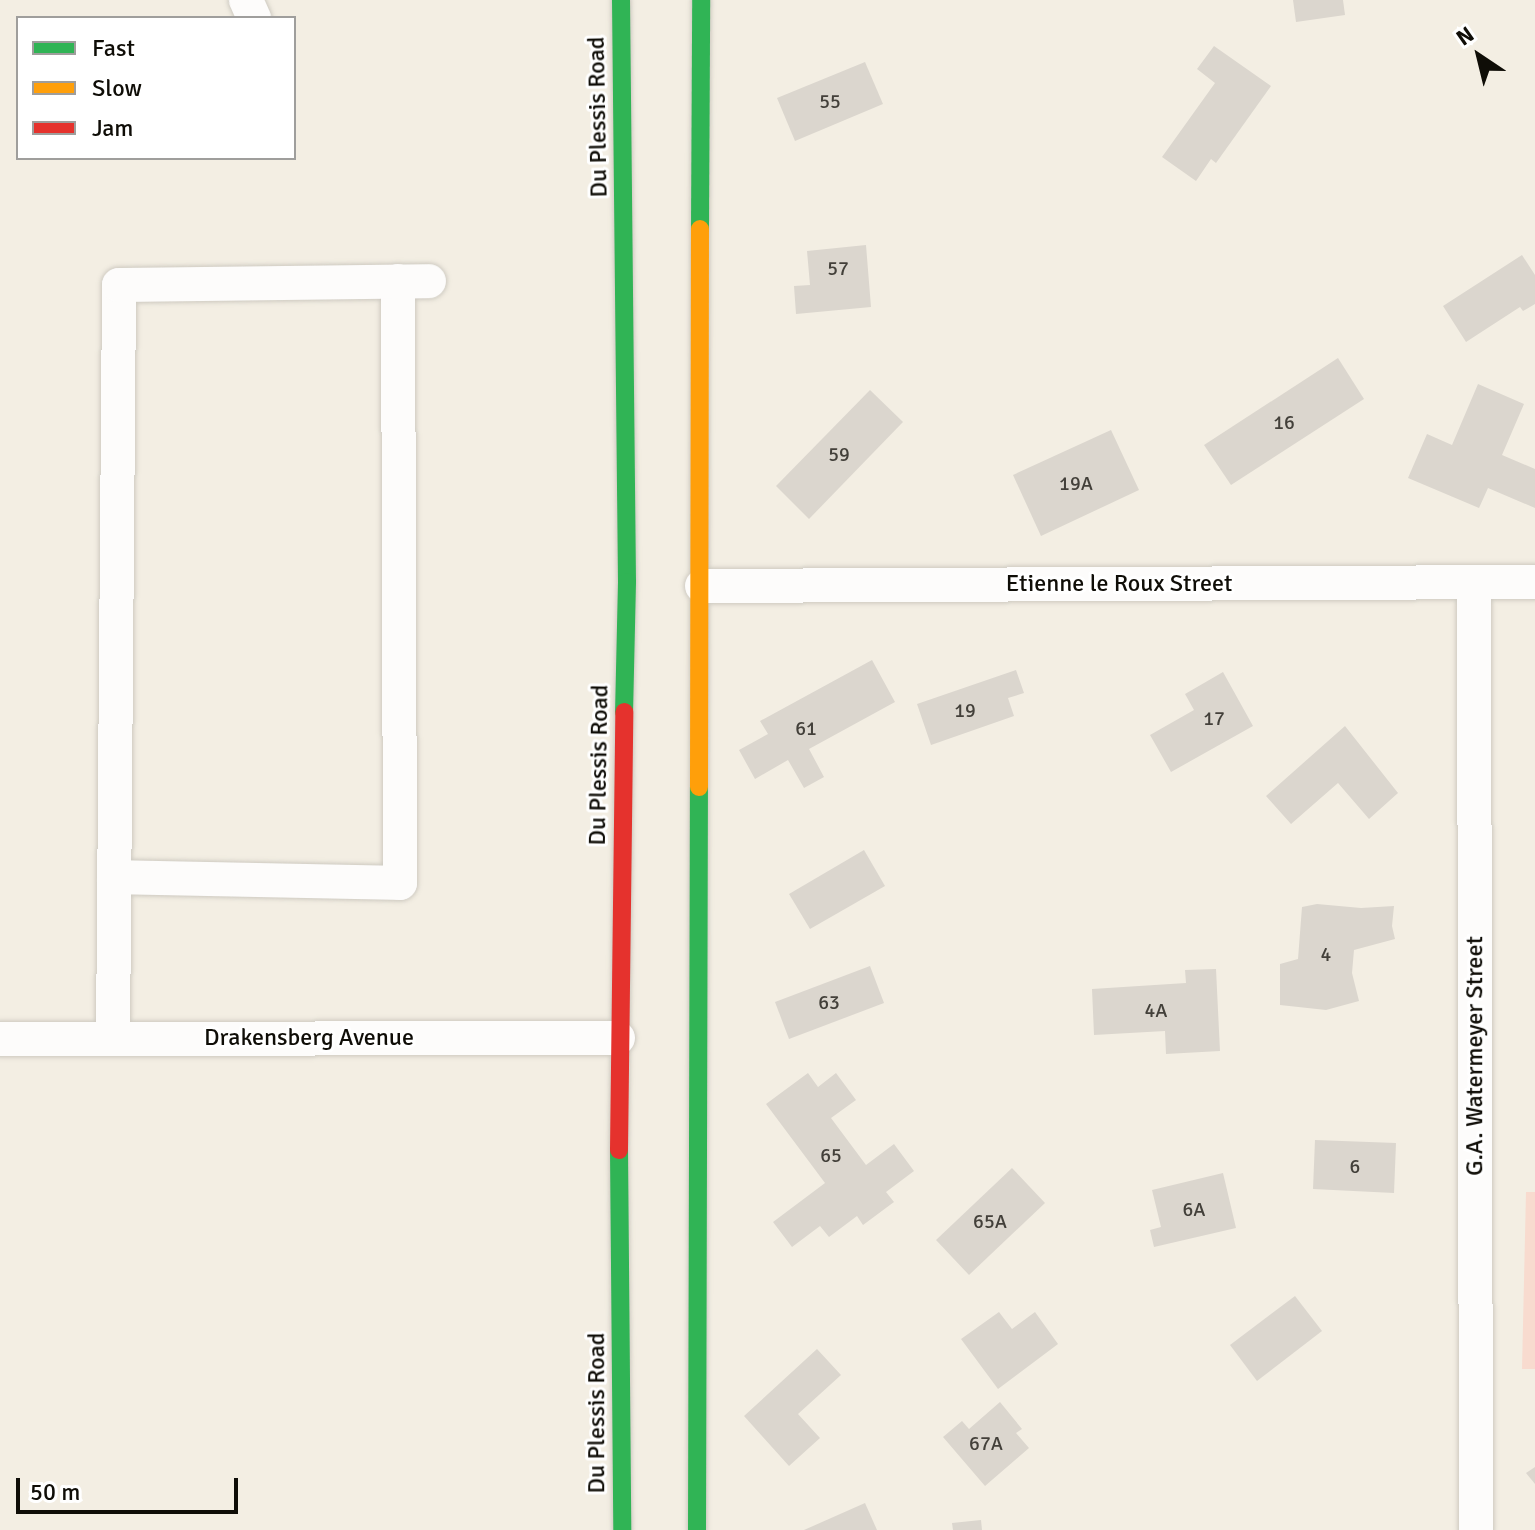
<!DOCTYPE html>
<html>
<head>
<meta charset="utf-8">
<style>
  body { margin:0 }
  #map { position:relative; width:1535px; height:1530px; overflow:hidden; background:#f3eee3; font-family:Signika,sans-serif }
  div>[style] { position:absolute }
  .green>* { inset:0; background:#f8dbcf }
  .building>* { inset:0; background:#dbd6ce }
  .roads { filter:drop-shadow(0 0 2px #cecac1) drop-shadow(0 0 2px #cecac1) }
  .street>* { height:34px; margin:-17px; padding:0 17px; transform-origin:17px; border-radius:17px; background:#fdfcfb }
  .fast>* { height:18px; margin:-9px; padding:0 9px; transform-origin:9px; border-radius:9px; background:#30b455 }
  .slow>* { height:18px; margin:-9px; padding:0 9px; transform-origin:9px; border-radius:9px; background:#ff9f0a }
  .jam>* { height:18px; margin:-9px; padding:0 9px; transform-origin:9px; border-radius:9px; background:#e5322d }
  span { translate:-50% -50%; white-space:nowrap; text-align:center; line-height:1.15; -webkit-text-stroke:6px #fff; paint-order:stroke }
  .number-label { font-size:20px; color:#43403a }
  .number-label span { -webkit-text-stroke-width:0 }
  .street-label { font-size:24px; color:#0f0d07 }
  .legend { position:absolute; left:16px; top:16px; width:280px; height:144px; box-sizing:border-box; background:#fff; border:2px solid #9f9e9c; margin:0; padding:10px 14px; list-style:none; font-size:24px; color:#0f0d07 }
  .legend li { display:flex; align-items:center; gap:16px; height:40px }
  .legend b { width:40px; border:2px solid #9f9e9c }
  .north { position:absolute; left:1439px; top:16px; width:80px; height:80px; -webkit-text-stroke:6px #fff; paint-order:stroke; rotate:325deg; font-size:22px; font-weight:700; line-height:32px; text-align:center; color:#0f0d07 }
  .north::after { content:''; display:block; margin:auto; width:28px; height:36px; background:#0f0d07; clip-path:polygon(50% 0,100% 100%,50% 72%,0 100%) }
  .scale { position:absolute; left:16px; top:1478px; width:222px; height:36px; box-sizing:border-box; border:4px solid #0f0d07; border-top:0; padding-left:10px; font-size:24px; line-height:28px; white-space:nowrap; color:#0f0d07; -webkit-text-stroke:6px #fff; paint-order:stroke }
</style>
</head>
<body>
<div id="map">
  <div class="green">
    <div style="clip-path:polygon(1526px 1192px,1535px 1192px,1535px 1369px,1522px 1369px)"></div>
  </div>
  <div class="building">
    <div style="clip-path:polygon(1293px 0,1343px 0,1345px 15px,1296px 22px)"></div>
    <div style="clip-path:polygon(1214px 46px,1271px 86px,1216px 163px,1211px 159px,1196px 181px,1162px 157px,1215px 83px,1197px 69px)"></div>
    <div style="clip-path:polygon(865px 62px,883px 104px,795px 141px,777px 98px)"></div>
    <div style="clip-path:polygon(866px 245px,871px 307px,796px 314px,794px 286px,810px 285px,807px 251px)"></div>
    <div style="clip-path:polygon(1522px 255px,1535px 275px,1535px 304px,1523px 311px,1520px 307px,1466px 342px,1443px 306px)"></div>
    <div style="clip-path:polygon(1338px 358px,1364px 399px,1231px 485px,1204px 445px)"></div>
    <div style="clip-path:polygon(1478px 384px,1524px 404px,1502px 455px,1535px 469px,1535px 508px,1488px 488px,1479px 508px,1408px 478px,1427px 434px,1452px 445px)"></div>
    <div style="clip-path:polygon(870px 390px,903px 422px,809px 519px,776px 486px)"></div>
    <div style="clip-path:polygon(1111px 430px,1139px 490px,1041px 536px,1013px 475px)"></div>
    <div style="clip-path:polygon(872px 660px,895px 702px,809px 749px,824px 777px,804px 788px,788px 760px,755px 779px,739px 750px,768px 734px,760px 721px)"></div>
    <div style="clip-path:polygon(1016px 670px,1024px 693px,1008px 698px,1014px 716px,931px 745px,917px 704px)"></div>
    <div style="clip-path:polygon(1223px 672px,1253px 726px,1171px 772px,1150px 735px,1194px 710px,1185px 694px)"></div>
    <div style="clip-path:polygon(1345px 726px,1398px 793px,1369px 819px,1338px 783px,1291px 824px,1266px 796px)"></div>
    <div style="clip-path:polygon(864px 850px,885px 886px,810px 929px,789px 894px)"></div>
    <div style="clip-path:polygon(1317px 904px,1361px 908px,1394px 906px,1392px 926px,1395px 939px,1354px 950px,1352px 973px,1359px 1001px,1326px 1010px,1280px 1005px,1280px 964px,1298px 959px,1302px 907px)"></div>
    <div style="clip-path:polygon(870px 966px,884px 1003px,789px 1039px,775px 1002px)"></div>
    <div style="clip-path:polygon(1216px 969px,1220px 1051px,1166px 1054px,1165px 1031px,1094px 1035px,1092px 989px,1186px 983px,1185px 970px)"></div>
    <div style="clip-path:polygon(808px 1073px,818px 1087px,836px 1073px,856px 1100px,831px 1118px,866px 1165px,894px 1144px,914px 1171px,886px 1192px,894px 1202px,863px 1225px,857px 1216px,829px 1237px,820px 1226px,792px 1247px,773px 1222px,825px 1183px,766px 1104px)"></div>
    <div style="clip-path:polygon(1315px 1140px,1396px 1143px,1394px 1193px,1313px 1189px)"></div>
    <div style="clip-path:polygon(1012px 1168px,1045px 1203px,969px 1275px,936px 1240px)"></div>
    <div style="clip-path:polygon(1223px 1173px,1236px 1228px,1154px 1247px,1150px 1230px,1161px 1227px,1152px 1190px)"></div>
    <div style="clip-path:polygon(1295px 1296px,1322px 1331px,1257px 1381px,1230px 1345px)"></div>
    <div style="clip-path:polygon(999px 1312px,1012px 1329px,1035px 1312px,1058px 1344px,998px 1389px,961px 1339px)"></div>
    <div style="clip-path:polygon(817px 1349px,841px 1375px,798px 1414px,820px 1438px,789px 1466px,744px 1416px)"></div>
    <div style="clip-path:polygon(1000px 1402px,1022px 1429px,1016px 1433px,1029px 1448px,985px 1486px,943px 1437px,962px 1421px,969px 1429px)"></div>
    <div style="clip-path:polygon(1535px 1467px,1535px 1484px,1526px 1473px)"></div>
    <div style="clip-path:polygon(865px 1503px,877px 1530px,804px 1530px)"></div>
    <div style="clip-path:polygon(981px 1520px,982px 1530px,953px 1530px,952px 1523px)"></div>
  </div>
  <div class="roads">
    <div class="street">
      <div style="left:246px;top:0;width:20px;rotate:66deg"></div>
      <div style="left:1474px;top:582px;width:948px;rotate:89.88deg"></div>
      <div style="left:702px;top:586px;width:833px;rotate:-0.28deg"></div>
      <div style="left:114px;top:877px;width:286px;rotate:1.2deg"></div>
      <div style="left:400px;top:883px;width:602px;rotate:-90.19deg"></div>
      <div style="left:113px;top:1038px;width:753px;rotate:-89.54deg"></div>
      <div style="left:119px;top:285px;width:310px;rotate:-0.7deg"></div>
      <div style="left:0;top:1039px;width:618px;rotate:-0.09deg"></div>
    </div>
    <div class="fast">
      <div style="left:621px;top:0;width:582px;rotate:89.41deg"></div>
      <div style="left:627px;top:582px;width:130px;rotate:91.3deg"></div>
      <div style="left:700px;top:229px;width:229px;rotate:-89.7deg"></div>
      <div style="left:619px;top:1150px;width:380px;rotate:89.5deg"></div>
      <div style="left:697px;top:1530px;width:743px;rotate:-89.85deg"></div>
    </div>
    <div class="slow">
      <div style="left:699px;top:787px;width:558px;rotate:-89.9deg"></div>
    </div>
    <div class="jam">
      <div style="left:619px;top:1150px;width:438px;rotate:-89.3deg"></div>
    </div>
  </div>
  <div class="number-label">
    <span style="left:830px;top:101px">55</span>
    <span style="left:838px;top:268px">57</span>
    <span style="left:1284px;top:422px">16</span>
    <span style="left:839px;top:454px">59</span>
    <span style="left:1076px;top:483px">19A</span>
    <span style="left:965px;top:710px">19</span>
    <span style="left:1214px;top:718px">17</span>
    <span style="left:806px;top:728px">61</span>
    <span style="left:1326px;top:954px">4</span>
    <span style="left:829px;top:1002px">63</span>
    <span style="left:1156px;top:1010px">4A</span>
    <span style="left:831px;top:1155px">65</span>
    <span style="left:1355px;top:1166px">6</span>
    <span style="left:1194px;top:1209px">6A</span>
    <span style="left:990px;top:1221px">65A</span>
    <span style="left:986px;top:1443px">67A</span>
  </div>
  <div class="street-label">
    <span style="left:598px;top:117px;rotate:-91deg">Du Plessis Road</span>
    <span style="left:1119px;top:584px">Etienne le Roux Street</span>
    <span style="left:599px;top:765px;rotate:-89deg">Du Plessis Road</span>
    <span style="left:309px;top:1038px">Drakensberg Avenue</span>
    <span style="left:1475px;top:1056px;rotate:-90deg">G.A. Watermeyer Street</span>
    <span style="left:597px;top:1413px;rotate:-90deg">Du Plessis Road</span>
  </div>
  <ul class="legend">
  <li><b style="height:10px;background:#30b455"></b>Fast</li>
  <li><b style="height:10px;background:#ff9f0a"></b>Slow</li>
  <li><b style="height:10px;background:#e5322d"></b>Jam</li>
  </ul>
  <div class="north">N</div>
  <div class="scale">50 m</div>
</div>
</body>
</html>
